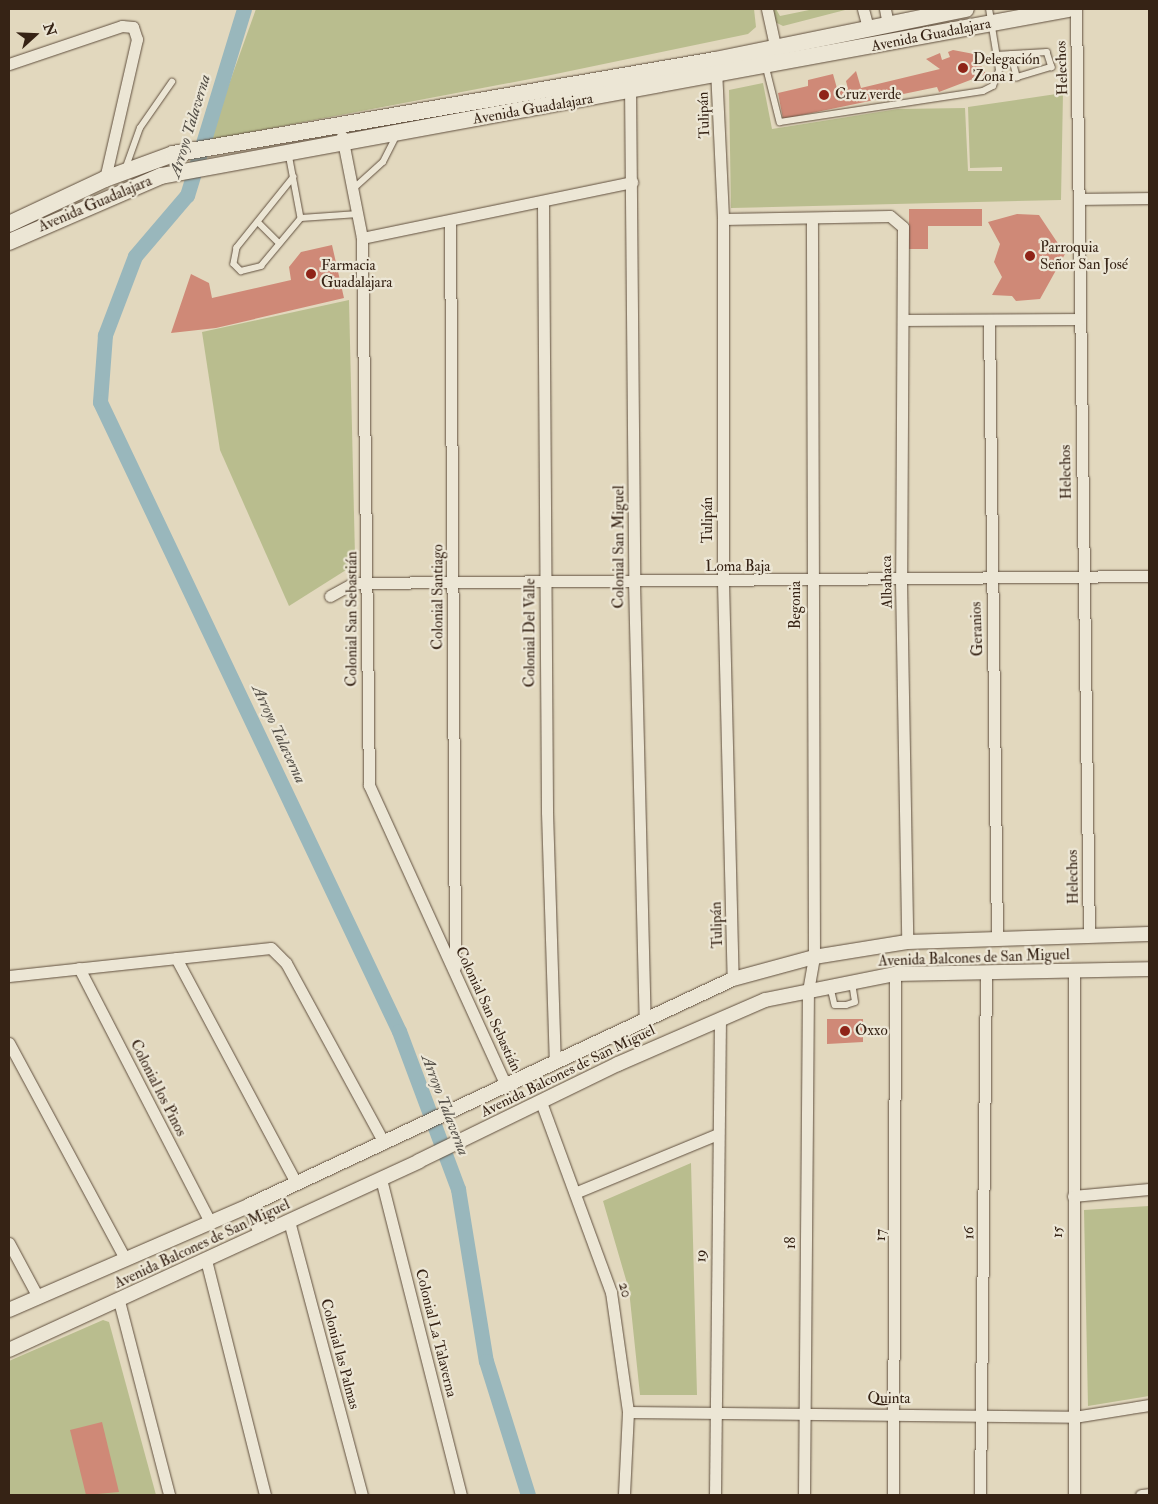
<!DOCTYPE html>
<html>
<head>
<meta charset="utf-8">
<style>
  body { margin:0 }
  #map { position:relative; width:1158px; height:1504px; overflow:hidden; background:#e2d8be; font-family:"IM FELL Double Pica",serif }
  div>[style] { position:absolute }
  .green>* { inset:0; background:#b9bd8e }
  .canal>* { height:15px; margin:-7.5px; padding:0 7.5px; transform-origin:7.5px; border-radius:7.5px; background:#99b7bc }
  .building>* { inset:0; background:#cf8977 }
  .roads { filter:drop-shadow(0 0 1px #61503f) drop-shadow(0 0 1px #61503f) }
  .service>* { height:5.5px; margin:-2.75px; padding:0 2.75px; transform-origin:2.75px; border-radius:2.75px; background:#ece6d5 }
  .minor>* { height:11px; margin:-5.5px; padding:0 5.5px; transform-origin:5.5px; border-radius:5.5px; background:#ece6d5 }
  .tertiary>* { height:14px; margin:-7px; padding:0 7px; transform-origin:7px; border-radius:7px; background:#ece6d5 }
  .secondary>* { height:16px; margin:-8px; padding:0 8px; transform-origin:8px; border-radius:8px; background:#ece6d5 }
  .dots>* { width:14px; height:14px; translate:-50% -50%; box-sizing:border-box; border:2px solid #ece6d5; border-radius:50% }
  span { translate:-50% -50%; white-space:nowrap; text-align:center; line-height:1.15; -webkit-text-stroke:4.5px #ece6d5; paint-order:stroke }
  .street-label { font-size:15px; color:#362315 }
  .poi-label { font-size:15px; color:#362315 }
  .left { translate:0 -50%; text-align:left }
  .water-label { font-size:16px; color:#544f47; font-style:italic }
  .frame { position:absolute; inset:0; border:10px solid #362315; pointer-events:none }
  .north { position:absolute; left:10px; top:10px; width:50px; height:50px; -webkit-text-stroke:4px #ece6d5; paint-order:stroke; rotate:70deg; font-size:14px; font-weight:700; line-height:20px; text-align:center; color:#362315 }
  .north::after { content:''; display:block; margin:auto; width:18px; height:22px; background:#362315; clip-path:polygon(50% 0,100% 100%,50% 72%,0 100%) }
</style>
</head>
<body>
<div id="map">
  <div class="green">
    <div style="clip-path:polygon(256px 9px,754px 9px,756px 27px,748px 34px,546px 76px,209px 140px)"></div>
    <div style="clip-path:polygon(776px 9px,780px 16px,814px 9px,849px 9px,783px 26px,775px 22px,770px 11px)"></div>
    <div style="clip-path:polygon(763px 83px,772px 129px,898px 109px,965px 108px,968px 171px,1002px 171px,1002px 167px,970px 168px,968px 107px,1063px 93px,1061px 200px,731px 208px,729px 90px)"></div>
    <div style="clip-path:polygon(349px 300px,355px 557px,346px 570px,289px 606px,220px 450px,202px 332px)"></div>
    <div style="clip-path:polygon(691px 1163px,697px 1395px,640px 1395px,629px 1290px,603px 1201px)"></div>
    <div style="clip-path:polygon(1149px 1206px,1149px 1396px,1088px 1406px,1084px 1210px)"></div>
    <div style="clip-path:polygon(103px 1320px,109px 1322px,156px 1495px,9px 1495px,9px 1361px)"></div>
  </div>
  <div class="canal">
    <div style="left:244px;top:9px;width:195px;rotate:107deg"></div>
    <div style="left:187px;top:195px;width:80px;rotate:130.4deg"></div>
    <div style="left:135px;top:256px;width:85px;rotate:110.8deg"></div>
    <div style="left:105px;top:335px;width:67px;rotate:94.3deg"></div>
    <div style="left:100px;top:402px;width:696px;rotate:64.58deg"></div>
    <div style="left:399px;top:1031px;width:169px;rotate:69.5deg"></div>
    <div style="left:458px;top:1189px;width:174px;rotate:80.8deg"></div>
    <div style="left:486px;top:1361px;width:140px;rotate:72.6deg"></div>
  </div>
  <div class="building">
    <div style="clip-path:polygon(953px 50px,974px 54px,986px 74px,939px 92px,937px 87px,783px 119px,778px 93px,808px 86px,808px 80px,833px 74px,838px 92px,848px 89px,846px 81px,856px 71px,861px 88px,940px 69px,926px 59px,940px 53px,942px 60px,950px 57px,948px 52px)"></div>
    <div style="clip-path:polygon(909px 209px,982px 209px,982px 226px,928px 226px,928px 249px,909px 249px)"></div>
    <div style="clip-path:polygon(1017px 214px,1039px 215px,1065px 254px,1040px 299px,1016px 301px,1012px 296px,992px 295px,1002px 277px,994px 262px,1000px 244px,988px 222px)"></div>
    <div style="clip-path:polygon(332px 245px,344px 298px,216px 328px,171px 333px,191px 274px,209px 283px,212px 298px,291px 280px,289px 267px,301px 252px)"></div>
    <div style="clip-path:polygon(827px 1019px,863px 1019px,863px 1042px,827px 1044px)"></div>
    <div style="clip-path:polygon(102px 1422px,119px 1492px,86px 1495px,70px 1430px)"></div>
  </div>
  <div class="roads">
    <div class="service">
      <div style="left:996px;top:55px;width:51px;rotate:-3.4deg"></div>
      <div style="left:1047px;top:52px;width:16px;rotate:72deg"></div>
      <div style="left:1052px;top:67px;width:37px;rotate:163deg"></div>
      <div style="left:1017px;top:78px;width:24px;rotate:-105deg"></div>
      <div style="left:766px;top:66px;width:58px;rotate:76deg"></div>
      <div style="left:780px;top:122px;width:205px;rotate:-8.7deg"></div>
      <div style="left:983px;top:91px;width:11px;rotate:-27deg"></div>
      <div style="left:993px;top:86px;width:17px;rotate:-69deg"></div>
      <div style="left:999px;top:70px;width:62px;rotate:-99.3deg"></div>
      <div style="left:289px;top:154px;width:65px;rotate:79.4deg"></div>
      <div style="left:126px;top:167px;width:41px;rotate:-70.3deg"></div>
      <div style="left:140px;top:128px;width:56px;rotate:-55.2deg"></div>
      <div style="left:294px;top:177px;width:91px;rotate:128.8deg"></div>
      <div style="left:237px;top:248px;width:16px;rotate:101deg"></div>
      <div style="left:234px;top:264px;width:10px;rotate:45deg"></div>
      <div style="left:241px;top:271px;width:21px;rotate:-14deg"></div>
      <div style="left:261px;top:266px;width:62px;rotate:-50.2deg"></div>
      <div style="left:301px;top:218px;width:57px;rotate:-4deg"></div>
      <div style="left:353px;top:189px;width:40px;rotate:-42deg"></div>
      <div style="left:383px;top:162px;width:30px;rotate:-63deg"></div>
      <div style="left:258px;top:222px;width:30px;rotate:45deg"></div>
      <div style="left:831px;top:988px;width:17px;rotate:77deg"></div>
      <div style="left:835px;top:1005px;width:11px"></div>
      <div style="left:846px;top:1005px;width:9px;rotate:-18deg"></div>
      <div style="left:855px;top:1002px;width:20px;rotate:-99deg"></div>
    </div>
    <div class="minor">
      <div style="left:767px;top:9px;width:47px;rotate:77.7deg"></div>
      <div style="left:863px;top:9px;width:20px;rotate:75deg"></div>
      <div style="left:885px;top:9px;width:15px;rotate:79deg"></div>
      <div style="left:1076px;top:9px;width:927px;rotate:89.2deg"></div>
      <div style="left:9px;top:64px;width:119px;rotate:-18.6deg"></div>
      <div style="left:122px;top:26px;width:11px;rotate:5deg"></div>
      <div style="left:133px;top:27px;width:13px;rotate:72deg"></div>
      <div style="left:137px;top:39px;width:144px;rotate:102.9deg"></div>
      <div style="left:716px;top:69px;width:150px;rotate:87.3deg"></div>
      <div style="left:723px;top:219px;width:363px;rotate:90deg"></div>
      <div style="left:723px;top:582px;width:397px;rotate:88.6deg"></div>
      <div style="left:630px;top:84px;width:498px;rotate:89.5deg"></div>
      <div style="left:634px;top:582px;width:437px;rotate:88.6deg"></div>
      <div style="left:342px;top:136px;width:104px;rotate:78.9deg"></div>
      <div style="left:362px;top:238px;width:547px;rotate:89.27deg"></div>
      <div style="left:369px;top:785px;width:330px;rotate:65.5deg"></div>
      <div style="left:1081px;top:199px;width:68px;rotate:-0.8deg"></div>
      <div style="left:543px;top:204px;width:608px;rotate:89.62deg"></div>
      <div style="left:547px;top:812px;width:249px;rotate:88.2deg"></div>
      <div style="left:723px;top:219px;width:167px;rotate:-1deg"></div>
      <div style="left:890px;top:216px;width:17px;rotate:40deg"></div>
      <div style="left:903px;top:227px;width:354px;rotate:90.3deg"></div>
      <div style="left:901px;top:581px;width:361px;rotate:89deg"></div>
      <div style="left:450px;top:223px;width:744px;rotate:89.61deg"></div>
      <div style="left:362px;top:238px;width:276px;rotate:-11.7deg"></div>
      <div style="left:903px;top:320px;width:176px;rotate:-0.3deg"></div>
      <div style="left:989px;top:320px;width:617px;rotate:89.26deg"></div>
      <div style="left:330px;top:596px;width:26px;rotate:-29deg"></div>
      <div style="left:353px;top:583px;width:796px;rotate:-0.5deg"></div>
      <div style="left:176px;top:958px;width:255px;rotate:61.9deg"></div>
      <div style="left:79px;top:968px;width:286px;rotate:62.7deg"></div>
      <div style="left:1074px;top:969px;width:526px;rotate:90deg"></div>
      <div style="left:9px;top:976px;width:263px;rotate:-6.1deg"></div>
      <div style="left:271px;top:948px;width:21px;rotate:45deg"></div>
      <div style="left:286px;top:963px;width:205px;rotate:61.4deg"></div>
      <div style="left:9px;top:1043px;width:244px;rotate:61.7deg"></div>
      <div style="left:541px;top:1102px;width:202px;rotate:69.8deg"></div>
      <div style="left:611px;top:1292px;width:121px;rotate:81.9deg"></div>
      <div style="left:628px;top:1412px;width:83px;rotate:92.8deg"></div>
      <div style="left:381px;top:1179px;width:326px;rotate:75.8deg"></div>
      <div style="left:577px;top:1192px;width:152px;rotate:-22.4deg"></div>
      <div style="left:1073px;top:1196px;width:76px;rotate:-5.3deg"></div>
      <div style="left:289px;top:1221px;width:284px;rotate:75.1deg"></div>
      <div style="left:9px;top:1243px;width:61px;rotate:61.8deg"></div>
      <div style="left:206px;top:1260px;width:242px;rotate:75.9deg"></div>
      <div style="left:119px;top:1301px;width:200px;rotate:75.5deg"></div>
      <div style="left:628px;top:1412px;width:446px;rotate:0.6deg"></div>
      <div style="left:1074px;top:1417px;width:76px;rotate:-9.1deg"></div>
      <div style="left:715px;top:1495px;width:477px;rotate:-89.4deg"></div>
      <div style="left:804px;top:1495px;width:504px;rotate:-89.55deg"></div>
      <div style="left:808px;top:991px;width:35px;rotate:-80deg"></div>
      <div style="left:814px;top:957px;width:739px;rotate:-90.16deg"></div>
      <div style="left:893px;top:1495px;width:521px;rotate:-89.78deg"></div>
      <div style="left:980px;top:1495px;width:524px;rotate:-89.34deg"></div>
      <div style="left:1141px;top:1495px;width:8px;rotate:-7deg"></div>
    </div>
    <div class="tertiary">
      <div style="left:250px;top:1205px;width:31px;rotate:69deg"></div>
      <div style="left:9px;top:1310px;width:263px;rotate:-23.5deg"></div>
      <div style="left:250px;top:1205px;width:533px;rotate:-25.08deg"></div>
      <div style="left:733px;top:979px;width:84px;rotate:-15.2deg"></div>
      <div style="left:814px;top:957px;width:94px;rotate:-9.2deg"></div>
      <div style="left:907px;top:942px;width:242px;rotate:-1.9deg"></div>
      <div style="left:9px;top:1350px;width:451px;rotate:-24.7deg"></div>
      <div style="left:419px;top:1161px;width:221px;rotate:-26deg"></div>
      <div style="left:618px;top:1064px;width:160px;rotate:-23.5deg"></div>
      <div style="left:765px;top:1000px;width:133px;rotate:-11.3deg"></div>
      <div style="left:895px;top:974px;width:254px;rotate:-1.1deg"></div>
    </div>
    <div class="secondary">
      <div style="left:9px;top:224px;width:106px;rotate:-25.1deg"></div>
      <div style="left:105px;top:179px;width:72px;rotate:-20.2deg"></div>
      <div style="left:173px;top:154px;width:550px;rotate:-9.84deg"></div>
      <div style="left:715px;top:60px;width:256px;rotate:-11.5deg"></div>
      <div style="left:9px;top:242px;width:166px;rotate:-23.5deg"></div>
      <div style="left:161px;top:176px;width:922px;rotate:-10.43deg"></div>
    </div>
  </div>
  <div class="dots">
    <div style="left:963px;top:68px;background:#8f2418"></div>
    <div style="left:824px;top:95px;background:#8f2418"></div>
    <div style="left:1030px;top:256px;background:#8f2418"></div>
    <div style="left:311px;top:274px;background:#8f2418"></div>
    <div style="left:845px;top:1031px;background:#8f2418"></div>
  </div>
  <div class="street-label">
    <span style="left:931px;top:35px;rotate:-11deg">Avenida Guadalajara</span>
    <span style="left:1062px;top:68px;rotate:-92deg">Helechos</span>
    <span style="left:533px;top:109px;rotate:-10deg">Avenida Guadalajara</span>
    <span style="left:704px;top:115px;rotate:-92deg">Tulipán</span>
    <span style="left:95px;top:204px;rotate:-23deg">Avenida Guadalajara</span>
    <span style="left:1066px;top:472px;rotate:-91deg">Helechos</span>
    <span style="left:708px;top:520px;rotate:-90deg">Tulipán</span>
    <span style="left:619px;top:547px;rotate:-90deg">Colonial San Miguel</span>
    <span style="left:738px;top:567px">Loma Baja</span>
    <span style="left:887px;top:582px;rotate:-91deg">Albahaca</span>
    <span style="left:438px;top:597px;rotate:-90deg">Colonial Santiago</span>
    <span style="left:796px;top:605px;rotate:-90deg">Begonia</span>
    <span style="left:352px;top:619px;rotate:-90deg">Colonial San Sebastián</span>
    <span style="left:977px;top:629px;rotate:-92deg">Geranios</span>
    <span style="left:530px;top:633px;rotate:-90deg">Colonial Del Valle</span>
    <span style="left:1073px;top:877px;rotate:-91deg">Helechos</span>
    <span style="left:717px;top:925px;rotate:-92deg">Tulipán</span>
    <span style="left:974px;top:958px;rotate:-2deg">Avenida Balcones de San Miguel</span>
    <span style="left:488px;top:1009px;rotate:65deg">Colonial San Sebastián</span>
    <span style="left:568px;top:1071px;rotate:-26deg">Avenida Balcones de San Miguel</span>
    <span style="left:158px;top:1088px;rotate:63deg">Colonial los Pinos</span>
    <span style="left:1058px;top:1232px;rotate:-90deg">15</span>
    <span style="left:969px;top:1233px;rotate:-89deg">16</span>
    <span style="left:881px;top:1235px;rotate:-90deg">17</span>
    <span style="left:791px;top:1243px;rotate:-90deg">18</span>
    <span style="left:202px;top:1244px;rotate:-25deg">Avenida Balcones de San Miguel</span>
    <span style="left:701px;top:1256px;rotate:-89deg">19</span>
    <span style="left:625px;top:1290px;rotate:75deg">20</span>
    <span style="left:436px;top:1333px;rotate:76deg">Colonial La Talaverna</span>
    <span style="left:340px;top:1354px;rotate:75deg">Colonial las Palmas</span>
    <span style="left:889px;top:1399px">Quinta</span>
  </div>
  <div class="poi-label">
    <span class="left" style="left:973px;top:68px">Delegación<br>Zona 1</span>
    <span class="left" style="left:835px;top:95px">Cruz verde</span>
    <span class="left" style="left:1040px;top:256px">Parroquia<br>Señor San José</span>
    <span class="left" style="left:321px;top:274px">Farmacia<br>Guadalajara</span>
    <span class="left" style="left:855px;top:1031px">Oxxo</span>
  </div>
  <div class="water-label">
    <span style="left:190px;top:126px;rotate:-73deg">Arroyo Talaverna</span>
    <span style="left:279px;top:734px;rotate:65deg">Arroyo Talaverna</span>
    <span style="left:445px;top:1105px;rotate:69deg">Arroyo Talaverna</span>
  </div>
  <div class="frame"></div>
  <div class="north">N</div>
</div>
</body>
</html>
